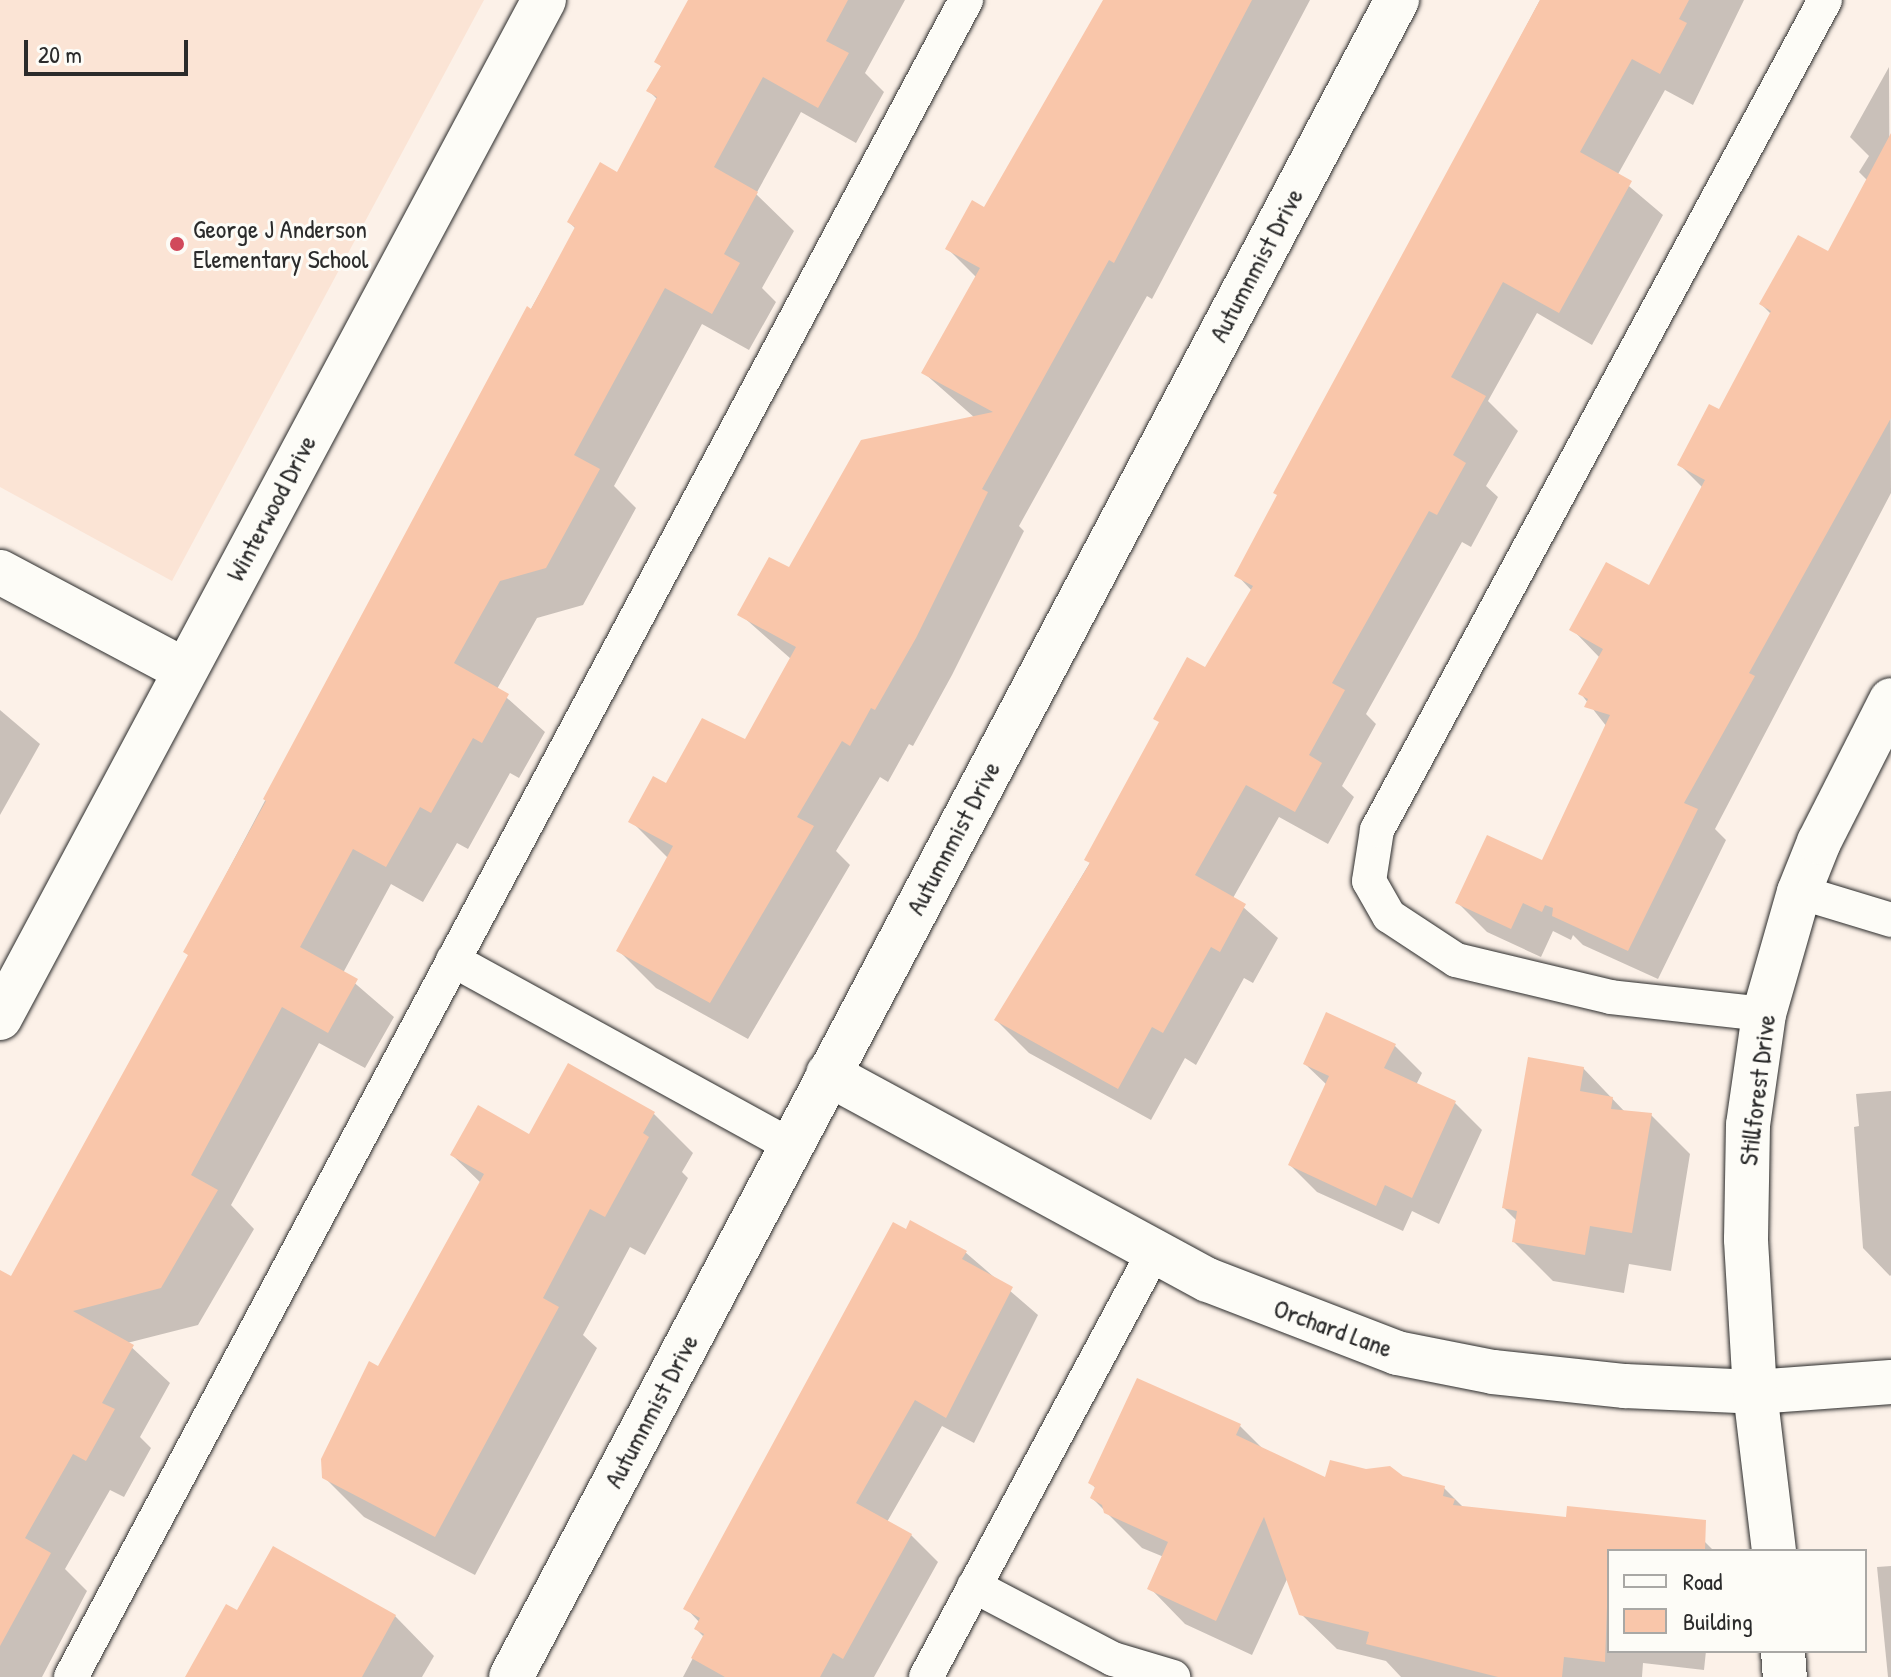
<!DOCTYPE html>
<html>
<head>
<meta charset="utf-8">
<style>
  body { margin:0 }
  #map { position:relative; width:1891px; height:1677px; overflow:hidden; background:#fcf1e8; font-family:"Patrick Hand",sans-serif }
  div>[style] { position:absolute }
  .built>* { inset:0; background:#fbe4d5 }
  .shadow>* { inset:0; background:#0003 }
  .building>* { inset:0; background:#f9c6aa }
  .roads { filter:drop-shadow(0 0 2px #2b2b2b) drop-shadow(0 0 2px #2b2b2b) }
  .service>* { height:34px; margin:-17px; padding:0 17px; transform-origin:17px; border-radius:17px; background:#fdfcf7 }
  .minor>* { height:44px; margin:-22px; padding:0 22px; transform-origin:22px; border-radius:22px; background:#fdfcf7 }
  .dots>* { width:22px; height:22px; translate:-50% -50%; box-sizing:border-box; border:4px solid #fdfcf7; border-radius:50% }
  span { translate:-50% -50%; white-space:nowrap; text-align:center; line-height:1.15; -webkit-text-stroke:6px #fdfcf7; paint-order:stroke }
  .poi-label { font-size:26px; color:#2b2b2b }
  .left { translate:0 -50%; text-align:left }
  .street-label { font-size:26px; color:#2b2b2b }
  .legend { position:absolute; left:1607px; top:1549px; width:260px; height:104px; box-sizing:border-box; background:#fdfcf7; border:2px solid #a9a8a5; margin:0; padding:10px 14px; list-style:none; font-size:24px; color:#2b2b2b }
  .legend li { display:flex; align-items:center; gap:16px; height:40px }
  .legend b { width:40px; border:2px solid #a9a8a5 }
  .scale { position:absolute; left:24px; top:40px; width:164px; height:36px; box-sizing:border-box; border:4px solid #2b2b2b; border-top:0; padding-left:10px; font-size:24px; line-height:28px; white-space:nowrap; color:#2b2b2b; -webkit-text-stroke:6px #fdfcf7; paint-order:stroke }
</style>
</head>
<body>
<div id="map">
  <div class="built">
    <div style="clip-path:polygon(0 0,484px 0,172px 581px,0 487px)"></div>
  </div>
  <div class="shadow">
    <div style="clip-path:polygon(689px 0,905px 0,865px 73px,884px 92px,856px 143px,801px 112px,756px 194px,794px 231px,762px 288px,776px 302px,749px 350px,702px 324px,614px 486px,636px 508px,583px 605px,537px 618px,497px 689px,545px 732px,519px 778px,510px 773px,468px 849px,457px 843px,423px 902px,391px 884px,343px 973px,394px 1017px,365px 1068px,319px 1043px,231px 1205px,254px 1229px,198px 1325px,127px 1343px,170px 1383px,140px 1437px,151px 1448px,124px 1497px,110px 1490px,65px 1569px,87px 1591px,42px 1677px,0 1677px,0 1300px,190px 956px,185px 952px,434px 481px,576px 229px,569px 222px,618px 175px,658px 100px,649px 91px,662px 67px,657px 62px)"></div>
    <div style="clip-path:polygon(1105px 0,1310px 0,1152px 299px,1147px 296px,1019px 526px,1024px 531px,952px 675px,913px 746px,909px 744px,888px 782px,880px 777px,836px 851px,850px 865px,748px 1039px,656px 988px,619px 951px,669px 859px,631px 821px,667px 786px,746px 742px,791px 659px,740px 614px,975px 418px,924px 373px,977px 278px,948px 249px,985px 210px)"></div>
    <div style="clip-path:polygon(1540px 0,1744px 0,1693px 105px,1665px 90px,1617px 176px,1663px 215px,1592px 345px,1537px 313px,1488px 401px,1518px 431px,1486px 486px,1498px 497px,1471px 547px,1462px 542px,1366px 714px,1376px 724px,1342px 786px,1354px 797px,1328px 844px,1279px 817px,1233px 898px,1278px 938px,1253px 983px,1244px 978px,1196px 1065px,1185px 1058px,1151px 1120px,1029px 1053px,996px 1020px,1252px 591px,1237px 575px)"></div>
    <div style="clip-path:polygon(1889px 67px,1891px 493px,1715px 829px,1726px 840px,1658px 979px,1583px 945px,1573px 935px,1571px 940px,1553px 931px,1541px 957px,1487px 932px,1457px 902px,1543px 863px,1607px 727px,1581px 694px,1600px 658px,1572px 629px,1650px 588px,1703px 488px,1679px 464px,1720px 411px,1771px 314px,1761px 304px,1829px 254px,1868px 181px,1859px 172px,1869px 156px,1850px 137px)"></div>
    <div style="clip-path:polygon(0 710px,40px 744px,0 815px)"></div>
    <div style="clip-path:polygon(1327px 1015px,1395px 1046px,1422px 1073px,1416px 1085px,1455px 1103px,1482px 1130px,1439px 1224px,1412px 1211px,1403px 1231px,1317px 1192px,1290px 1165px,1327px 1085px,1305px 1064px)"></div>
    <div style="clip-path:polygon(1583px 1068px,1626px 1113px,1651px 1115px,1690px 1154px,1671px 1271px,1629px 1264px,1624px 1293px,1553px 1281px,1514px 1242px,1517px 1221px,1504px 1208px)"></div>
    <div style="clip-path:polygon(1891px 1091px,1891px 1275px,1890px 1276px,1863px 1248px,1854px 1127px,1859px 1126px,1856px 1094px)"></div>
    <div style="clip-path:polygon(654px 1114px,693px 1153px,682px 1172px,688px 1178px,645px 1255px,630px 1247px,583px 1335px,597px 1348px,475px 1575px,364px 1517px,324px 1477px,481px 1183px,452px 1155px)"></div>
    <div style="clip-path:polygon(965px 1252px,1038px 1315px,974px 1443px,942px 1426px,887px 1522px,911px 1535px,938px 1562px,874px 1677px,683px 1677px,704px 1637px,696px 1629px,700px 1623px,686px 1608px)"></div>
    <div style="clip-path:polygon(1240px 1426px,1264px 1450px,1327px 1480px,1402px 1478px,1444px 1488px,1465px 1509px,1567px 1519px,1681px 1518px,1714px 1551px,1609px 1551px,1609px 1651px,1706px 1651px,1704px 1670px,1643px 1663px,1642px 1677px,1401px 1677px,1386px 1661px,1337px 1649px,1301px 1614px,1288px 1577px,1252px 1655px,1185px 1624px,1150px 1588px,1164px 1557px,1142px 1548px,1092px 1498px,1096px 1489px,1091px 1483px)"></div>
    <div style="clip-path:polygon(1891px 1566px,1891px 1677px,1888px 1677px,1877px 1567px)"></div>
    <div style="clip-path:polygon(238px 1613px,395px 1616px,434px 1656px,422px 1677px,188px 1677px)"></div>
  </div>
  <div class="building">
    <div style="clip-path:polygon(688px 0,848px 0,826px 41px,849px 53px,818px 108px,763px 77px,714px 167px,758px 192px,724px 254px,740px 263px,712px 314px,665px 288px,574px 455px,600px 469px,546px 568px,500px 581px,454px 663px,509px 694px,482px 743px,473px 738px,431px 813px,420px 807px,386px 867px,353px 849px,300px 947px,358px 979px,328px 1033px,282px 1007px,191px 1175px,218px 1190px,161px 1288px,73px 1311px,134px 1345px,102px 1403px,115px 1409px,86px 1461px,73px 1454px,25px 1538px,51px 1553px,0 1646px,0 1270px,11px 1276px,188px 955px,183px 952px,266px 801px,263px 799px,527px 306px,531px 309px,575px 227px,567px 222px,600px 162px,617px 172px,657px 97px,646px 91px,661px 66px,654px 62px)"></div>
    <div style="clip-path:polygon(1103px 0,1252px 0,1114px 263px,1109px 260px,982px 489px,988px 492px,916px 638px,875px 710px,871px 708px,850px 746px,842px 741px,797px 817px,814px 826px,710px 1003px,616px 951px,673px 846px,628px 822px,653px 776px,666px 783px,702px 718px,745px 739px,796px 647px,737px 615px,769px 557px,789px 567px,861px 440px,993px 412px,921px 373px,980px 268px,945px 249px,972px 200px,984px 207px)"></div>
    <div style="clip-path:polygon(1540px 0,1689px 0,1679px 19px,1687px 23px,1660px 74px,1632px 59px,1580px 152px,1632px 181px,1559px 313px,1503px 282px,1451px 377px,1486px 396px,1453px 455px,1466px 463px,1437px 515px,1429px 511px,1332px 683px,1345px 690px,1309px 755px,1322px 763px,1295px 812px,1246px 785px,1195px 875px,1246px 904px,1220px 952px,1211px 947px,1163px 1033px,1152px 1027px,1118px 1089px,994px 1020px,1090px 863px,1084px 860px,1159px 722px,1153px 719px,1187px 657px,1205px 667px,1253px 586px,1234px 576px,1277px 495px,1273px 493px)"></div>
    <div style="clip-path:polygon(1891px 133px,1891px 418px,1749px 673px,1755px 676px,1684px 803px,1698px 809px,1628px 951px,1552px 916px,1553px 908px,1545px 905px,1542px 912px,1523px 903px,1511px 929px,1455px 903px,1487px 835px,1542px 860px,1610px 715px,1584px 707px,1588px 699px,1578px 694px,1603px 649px,1569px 630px,1606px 562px,1649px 585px,1705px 480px,1677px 465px,1709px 404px,1719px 409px,1771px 311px,1759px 304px,1798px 235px,1828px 251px)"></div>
    <div style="clip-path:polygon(1326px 1012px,1396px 1044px,1384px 1068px,1456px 1101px,1412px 1198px,1385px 1185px,1376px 1206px,1288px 1165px,1329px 1076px,1303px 1064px)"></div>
    <div style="clip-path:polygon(1528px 1057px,1584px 1067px,1580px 1091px,1613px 1097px,1611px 1109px,1652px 1113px,1632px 1233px,1590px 1226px,1585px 1255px,1512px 1242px,1517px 1211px,1502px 1208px)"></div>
    <div style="clip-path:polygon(568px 1063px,655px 1112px,643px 1133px,649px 1137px,605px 1217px,590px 1209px,543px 1298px,559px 1307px,435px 1537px,322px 1478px,321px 1459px,369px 1361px,378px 1366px,484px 1174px,450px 1155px,478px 1105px,529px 1134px)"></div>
    <div style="clip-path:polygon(910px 1220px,967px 1251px,962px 1259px,1013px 1287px,946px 1418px,915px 1400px,856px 1503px,912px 1534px,843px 1659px,833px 1653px,820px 1677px,725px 1677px,691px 1658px,704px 1634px,694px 1629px,700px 1618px,683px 1609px,893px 1222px,906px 1229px)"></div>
    <div style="clip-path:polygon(1137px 1378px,1241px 1424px,1236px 1435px,1325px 1477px,1330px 1460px,1366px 1469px,1390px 1466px,1403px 1476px,1445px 1486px,1443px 1496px,1455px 1499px,1453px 1505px,1566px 1517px,1567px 1506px,1706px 1520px,1705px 1551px,1609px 1551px,1605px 1662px,1564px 1657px,1562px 1677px,1498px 1677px,1366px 1644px,1369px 1632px,1299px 1615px,1264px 1517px,1216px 1621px,1147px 1589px,1168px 1542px,1104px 1513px,1102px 1505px,1090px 1498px,1095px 1487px,1088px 1483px)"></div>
    <div style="clip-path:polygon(273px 1546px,396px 1615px,362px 1677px,185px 1677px,226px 1604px,237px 1610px)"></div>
  </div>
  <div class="roads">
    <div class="service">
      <div style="left:1799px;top:892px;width:96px;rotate:16.9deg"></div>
      <div style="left:453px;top:960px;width:386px;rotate:28.8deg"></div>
      <div style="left:1764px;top:1014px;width:154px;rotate:-173.7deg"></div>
      <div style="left:1611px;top:997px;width:159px;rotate:-166.6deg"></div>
      <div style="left:1456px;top:960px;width:80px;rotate:-146.7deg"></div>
      <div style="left:1389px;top:916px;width:40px;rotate:-119.7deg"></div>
      <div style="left:1369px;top:881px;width:52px;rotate:-81.1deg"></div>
      <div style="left:1377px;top:830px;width:943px;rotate:-61.64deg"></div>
      <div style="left:974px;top:1586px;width:157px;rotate:27.7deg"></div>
      <div style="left:1113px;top:1659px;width:63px;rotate:16.7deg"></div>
      <div style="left:71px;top:1677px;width:1901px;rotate:-61.91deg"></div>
      <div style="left:926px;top:1677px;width:483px;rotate:-61.8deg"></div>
    </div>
    <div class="minor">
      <div style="left:0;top:572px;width:208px;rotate:28deg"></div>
      <div style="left:0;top:1018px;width:1154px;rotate:-61.88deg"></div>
      <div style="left:828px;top:1074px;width:432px;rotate:28.5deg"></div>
      <div style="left:1208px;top:1280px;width:203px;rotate:21.1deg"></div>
      <div style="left:1397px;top:1353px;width:98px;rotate:11.2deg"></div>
      <div style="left:1493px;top:1372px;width:133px;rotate:6.1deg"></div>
      <div style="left:1625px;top:1386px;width:130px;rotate:2.6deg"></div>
      <div style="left:1755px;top:1392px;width:136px;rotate:-4.2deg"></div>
      <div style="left:1774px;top:1551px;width:160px;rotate:-96.8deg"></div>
      <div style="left:1755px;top:1392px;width:153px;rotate:-93.4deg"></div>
      <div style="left:1746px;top:1239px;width:114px;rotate:-89deg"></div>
      <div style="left:1748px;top:1125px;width:112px;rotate:-81.8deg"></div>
      <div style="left:1764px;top:1014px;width:127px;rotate:-74deg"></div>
      <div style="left:1799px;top:892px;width:54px;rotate:-68.2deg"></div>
      <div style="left:1819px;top:842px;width:159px;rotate:-63.1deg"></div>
      <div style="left:1783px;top:1651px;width:26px;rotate:86deg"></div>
      <div style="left:511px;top:1677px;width:1897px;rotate:-62.15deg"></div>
    </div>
  </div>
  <div class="dots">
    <div style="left:177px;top:244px;background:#d1495b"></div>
  </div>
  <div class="poi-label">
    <span class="left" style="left:193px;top:244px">George J Anderson<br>Elementary School</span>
  </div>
  <div class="street-label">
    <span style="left:1256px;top:265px;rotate:-62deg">Autumnmist Drive</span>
    <span style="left:271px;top:508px;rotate:-62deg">Winterwood Drive</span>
    <span style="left:953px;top:838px;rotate:-62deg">Autumnmist Drive</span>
    <span style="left:1757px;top:1090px;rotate:-83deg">Stillforest Drive</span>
    <span style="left:1333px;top:1328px;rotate:20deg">Orchard Lane</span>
    <span style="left:651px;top:1411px;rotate:-62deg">Autumnmist Drive</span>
  </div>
  <ul class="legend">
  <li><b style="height:10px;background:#fdfcf7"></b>Road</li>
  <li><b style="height:22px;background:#f9c6aa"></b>Building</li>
  </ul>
  <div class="scale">20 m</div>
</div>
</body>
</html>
